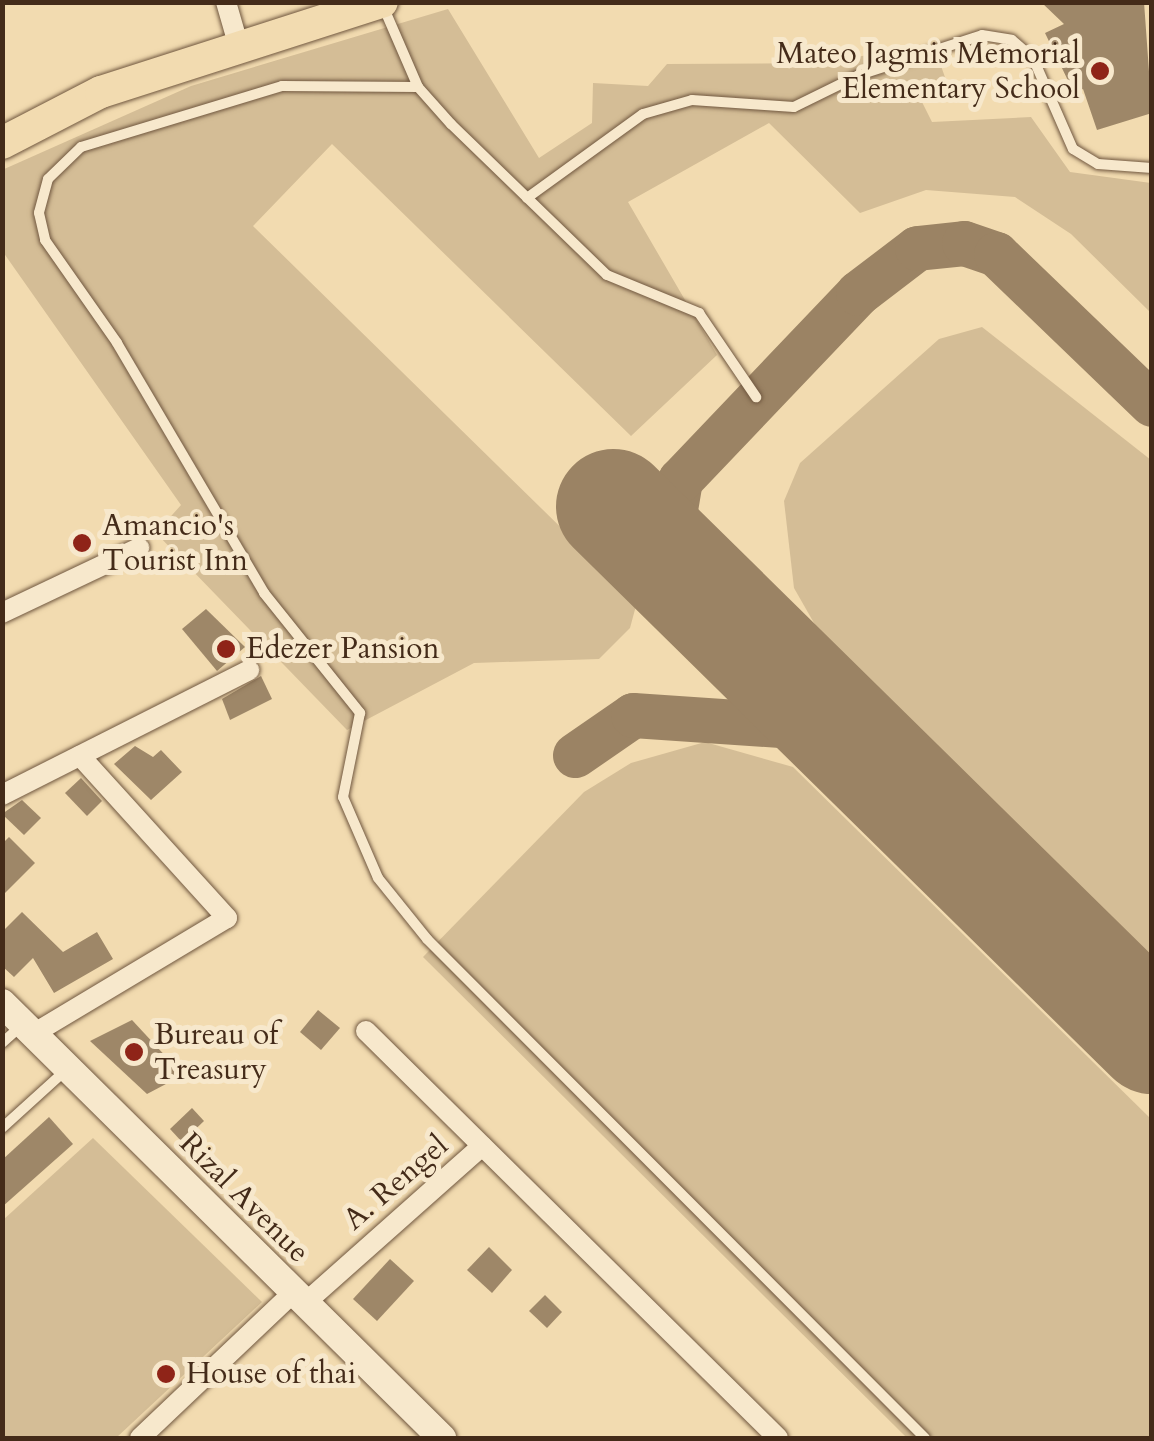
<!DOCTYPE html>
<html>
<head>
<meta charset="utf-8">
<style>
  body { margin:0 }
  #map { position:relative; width:1154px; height:1441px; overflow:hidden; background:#f2dbb0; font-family:Cardo,serif }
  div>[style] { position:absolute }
  .green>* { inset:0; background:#d4bd96 }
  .taxiway>* { height:45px; margin:-22.5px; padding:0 22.5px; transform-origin:22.5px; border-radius:22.5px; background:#9b8364 }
  .runway>* { height:115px; margin:-57.5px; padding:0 57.5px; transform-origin:57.5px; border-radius:57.5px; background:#9b8364 }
  .building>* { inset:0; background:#9e8768 }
  .roads { filter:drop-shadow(0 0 2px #70573f) drop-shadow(0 0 2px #70573f) }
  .lane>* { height:10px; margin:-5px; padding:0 5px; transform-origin:5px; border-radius:5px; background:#f7e8cc }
  .street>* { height:20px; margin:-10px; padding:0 10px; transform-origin:10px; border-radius:10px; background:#f7e8cc }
  .secondary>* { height:28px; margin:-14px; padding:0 14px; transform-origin:14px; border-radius:14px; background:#f7e8cc }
  .primary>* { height:32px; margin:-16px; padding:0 16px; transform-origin:16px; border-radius:16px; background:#f2dbb0 }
  .dots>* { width:28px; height:28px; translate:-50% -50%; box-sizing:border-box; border:5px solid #f7e8cc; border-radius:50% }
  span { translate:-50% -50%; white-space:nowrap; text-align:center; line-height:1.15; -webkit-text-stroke:10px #f7e8cc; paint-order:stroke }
  .poi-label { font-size:30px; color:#442b19 }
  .right { translate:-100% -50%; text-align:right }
  .left { translate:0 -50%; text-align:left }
  .street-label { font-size:30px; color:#442b19 }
  .frame { position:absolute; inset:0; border:5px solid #442b19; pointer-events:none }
</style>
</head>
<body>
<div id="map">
  <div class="green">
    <div style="clip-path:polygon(448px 9px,539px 158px,592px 123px,593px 83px,648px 86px,667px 64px,826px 63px,898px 49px,940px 63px,947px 83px,921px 100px,932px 122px,1031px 117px,1070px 172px,1151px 183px,1151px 313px,1071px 234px,1015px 197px,926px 190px,860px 213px,769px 123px,628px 202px,717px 355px,631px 436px,332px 144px,253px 226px,637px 602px,630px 628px,599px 659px,474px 663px,347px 730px,156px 533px,181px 505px,3px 252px,2px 170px,191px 86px)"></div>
    <div style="clip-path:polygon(982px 327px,1151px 460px,1151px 957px,818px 630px,794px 588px,784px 501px,800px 463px,939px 339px)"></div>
    <div style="clip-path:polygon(705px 742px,793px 767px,1151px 1119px,1151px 1438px,907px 1438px,423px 957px,584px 792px,631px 763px)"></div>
    <div style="clip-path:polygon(93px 1138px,262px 1302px,116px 1438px,3px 1438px,3px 1220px)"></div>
  </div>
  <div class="taxiway">
    <div style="left:700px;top:591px;width:65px;rotate:-116.6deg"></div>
    <div style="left:671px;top:533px;width:54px;rotate:-80.4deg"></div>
    <div style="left:680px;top:480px;width:258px;rotate:-46.4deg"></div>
    <div style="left:858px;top:293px;width:74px;rotate:-37.3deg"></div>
    <div style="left:917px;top:248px;width:47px;rotate:-6.1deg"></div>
    <div style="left:964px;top:243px;width:34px;rotate:19deg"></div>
    <div style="left:996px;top:254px;width:216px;rotate:43.9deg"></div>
    <div style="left:575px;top:755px;width:70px;rotate:-34.6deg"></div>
    <div style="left:633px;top:715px;width:162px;rotate:3.9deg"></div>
    <div style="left:795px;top:726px;width:59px;rotate:15.7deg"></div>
  </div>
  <div class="runway">
    <div style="left:613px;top:506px;width:756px;rotate:44.52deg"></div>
  </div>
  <div class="building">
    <div style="clip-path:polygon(1041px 2px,1144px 2px,1152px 113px,1097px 130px,1083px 89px,1074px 93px,1045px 33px,1064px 24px)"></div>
    <div style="clip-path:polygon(206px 609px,245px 647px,217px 671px,182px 629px)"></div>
    <div style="clip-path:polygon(261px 676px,272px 699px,230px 720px,222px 699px)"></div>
    <div style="clip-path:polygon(135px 746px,153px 757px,161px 750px,182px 772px,151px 800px,114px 764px)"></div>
    <div style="clip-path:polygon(81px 778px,102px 801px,87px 816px,65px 793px)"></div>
    <div style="clip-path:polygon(22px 800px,41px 818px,24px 835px,2px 814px)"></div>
    <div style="clip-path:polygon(9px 837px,35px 863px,2px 896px,2px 844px)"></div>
    <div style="clip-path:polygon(22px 912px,63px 952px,97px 932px,113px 959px,54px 993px,33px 958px,14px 977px,2px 966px,2px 932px)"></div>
    <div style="clip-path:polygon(318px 1010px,340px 1028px,321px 1050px,300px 1032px)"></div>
    <div style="clip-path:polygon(132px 1020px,183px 1075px,147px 1094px,90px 1041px)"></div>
    <div style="clip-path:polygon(192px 1108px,204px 1121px,182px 1142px,170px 1129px)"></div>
    <div style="clip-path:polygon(49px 1117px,73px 1144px,2px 1207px,2px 1160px)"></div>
    <div style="clip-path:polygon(489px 1247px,512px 1270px,492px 1293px,467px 1270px)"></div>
    <div style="clip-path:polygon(390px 1259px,414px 1281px,377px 1321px,353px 1299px)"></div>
    <div style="clip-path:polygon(545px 1295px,562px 1312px,547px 1328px,529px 1311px)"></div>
  </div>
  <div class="roads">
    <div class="lane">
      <div style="left:383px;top:6px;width:88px;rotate:66.6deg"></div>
      <div style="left:418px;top:87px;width:50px;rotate:48.3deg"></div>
      <div style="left:451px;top:124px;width:217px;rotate:44.1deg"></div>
      <div style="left:607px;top:275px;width:100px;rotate:22.4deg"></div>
      <div style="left:699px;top:313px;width:102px;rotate:55.8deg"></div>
      <div style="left:418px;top:87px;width:136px;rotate:-179.6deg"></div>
      <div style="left:282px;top:86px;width:210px;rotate:163.1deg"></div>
      <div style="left:81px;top:147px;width:46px;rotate:135.9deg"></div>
      <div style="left:48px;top:179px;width:35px;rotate:105deg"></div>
      <div style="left:39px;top:213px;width:28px;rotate:77deg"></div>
      <div style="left:45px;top:240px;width:126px;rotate:55deg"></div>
      <div style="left:117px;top:343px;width:290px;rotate:59.5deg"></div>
      <div style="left:264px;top:593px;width:154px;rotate:51.3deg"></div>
      <div style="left:360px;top:713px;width:86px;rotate:101.4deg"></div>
      <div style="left:343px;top:797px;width:88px;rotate:66.6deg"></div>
      <div style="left:378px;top:878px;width:78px;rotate:51.2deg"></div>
      <div style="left:427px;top:939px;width:705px;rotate:45.06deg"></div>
      <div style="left:527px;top:198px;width:143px;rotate:-35.9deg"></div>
      <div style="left:643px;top:114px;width:51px;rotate:-15.9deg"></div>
      <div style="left:692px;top:100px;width:102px;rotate:3.9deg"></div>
      <div style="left:794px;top:107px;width:72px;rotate:-26.2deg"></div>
      <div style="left:859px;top:75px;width:129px;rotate:-18deg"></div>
      <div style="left:982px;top:35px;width:30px;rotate:9deg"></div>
      <div style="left:1012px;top:40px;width:28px;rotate:41deg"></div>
      <div style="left:1033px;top:58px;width:99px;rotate:66.3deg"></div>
      <div style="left:1073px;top:149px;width:29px;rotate:31deg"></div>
      <div style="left:1098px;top:164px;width:54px;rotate:4.2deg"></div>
      <div style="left:2px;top:1043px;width:27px;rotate:-42deg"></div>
      <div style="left:2px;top:1128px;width:88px;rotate:-42.2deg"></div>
    </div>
    <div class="street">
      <div style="left:226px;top:2px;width:47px;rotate:73.9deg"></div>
      <div style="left:2px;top:613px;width:152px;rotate:-25.4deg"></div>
      <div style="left:2px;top:795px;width:277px;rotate:-26.8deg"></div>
      <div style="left:366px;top:1031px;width:579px;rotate:44.65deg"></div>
      <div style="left:33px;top:1034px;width:226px;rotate:-30.9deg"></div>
      <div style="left:227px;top:918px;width:219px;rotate:-132.2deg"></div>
      <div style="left:304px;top:1304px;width:238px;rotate:-41.6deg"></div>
      <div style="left:140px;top:1438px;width:211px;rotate:-43.5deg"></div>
    </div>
    <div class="secondary">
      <div style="left:2px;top:1003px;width:619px;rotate:44.67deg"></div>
    </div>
    <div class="primary">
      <div style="left:2px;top:143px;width:111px;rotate:-27.3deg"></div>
      <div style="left:101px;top:92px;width:295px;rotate:-17.8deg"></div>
    </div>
  </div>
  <div class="dots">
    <div style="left:1100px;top:71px;background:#8f2418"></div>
    <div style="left:82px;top:543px;background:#8f2418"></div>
    <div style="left:226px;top:649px;background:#8f2418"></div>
    <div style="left:134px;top:1052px;background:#8f2418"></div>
    <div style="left:166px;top:1374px;background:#8f2418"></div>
  </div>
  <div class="poi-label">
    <span class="right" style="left:1080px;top:71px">Mateo Jagmis Memorial<br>Elementary School</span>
    <span class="left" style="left:102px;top:543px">Amancio's<br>Tourist Inn</span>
    <span class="left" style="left:246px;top:649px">Edezer Pansion</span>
    <span class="left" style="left:154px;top:1052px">Bureau of<br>Treasury</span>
    <span class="left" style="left:186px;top:1374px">House of thai</span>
  </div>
  <div class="street-label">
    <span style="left:396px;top:1183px;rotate:-41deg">A. Rengel</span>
    <span style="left:244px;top:1198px;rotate:45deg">Rizal Avenue</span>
  </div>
  <div class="frame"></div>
</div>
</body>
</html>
